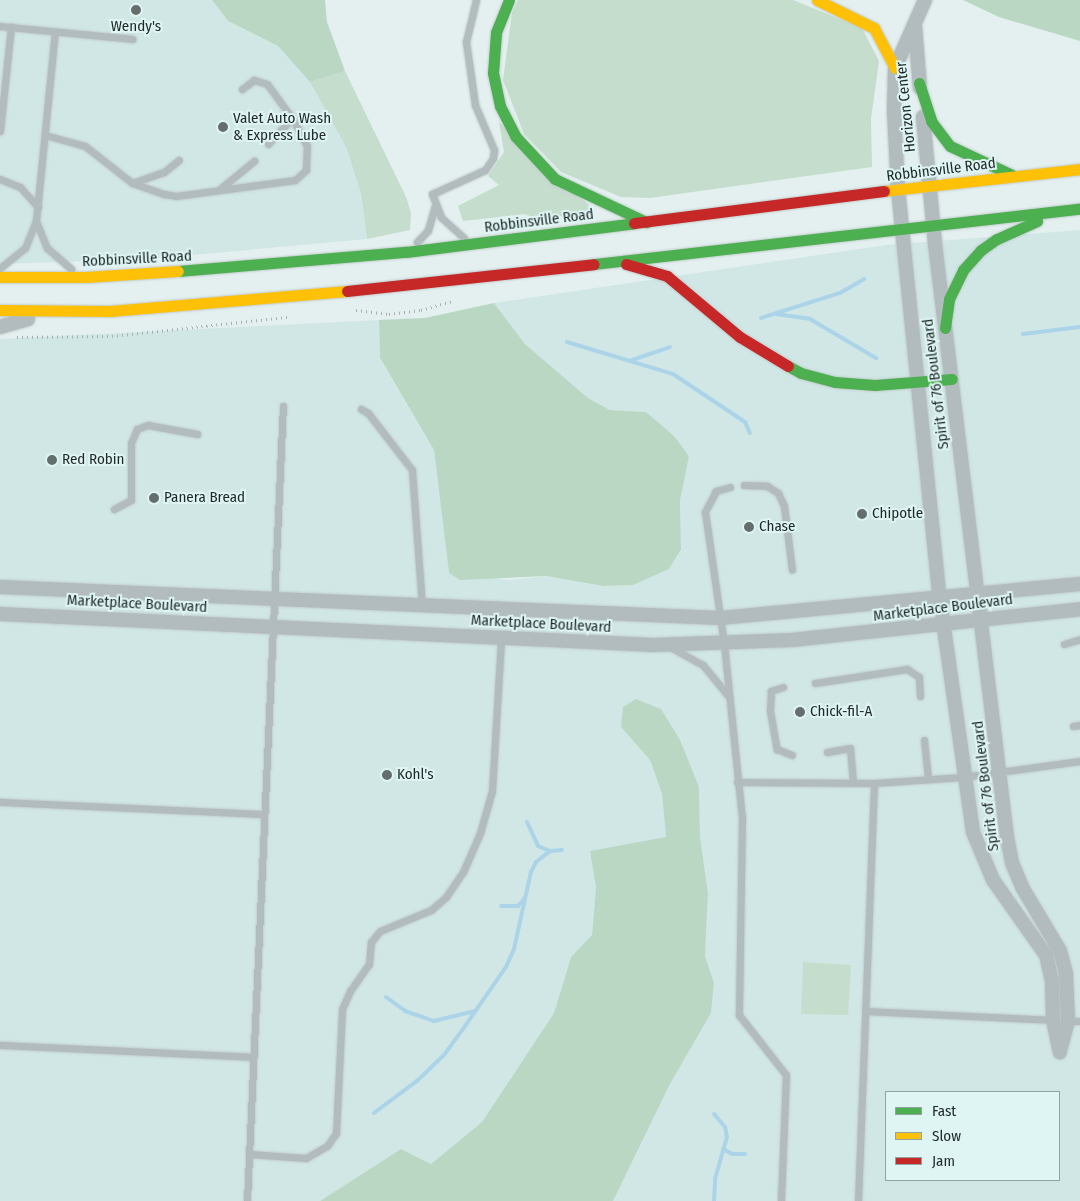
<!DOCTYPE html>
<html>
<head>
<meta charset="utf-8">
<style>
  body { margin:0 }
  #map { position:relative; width:1080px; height:1201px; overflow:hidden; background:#e3f0ef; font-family:"Fira Sans Condensed",sans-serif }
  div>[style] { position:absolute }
  .built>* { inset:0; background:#d0e7e6 }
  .green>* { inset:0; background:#c5ddcd }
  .forest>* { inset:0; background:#b9d7c3 }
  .stream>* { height:4px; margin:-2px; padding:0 2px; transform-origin:2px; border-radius:2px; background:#acd4e9 }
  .path>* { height:2.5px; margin-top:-1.25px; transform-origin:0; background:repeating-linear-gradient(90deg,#a7afb0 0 1px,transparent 0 5px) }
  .roads { filter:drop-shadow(0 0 1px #c1cbca) drop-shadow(0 0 1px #c1cbca) }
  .lane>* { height:7px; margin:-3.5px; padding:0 3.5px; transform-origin:3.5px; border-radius:3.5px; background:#b2bcbe }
  .street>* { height:14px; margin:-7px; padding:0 7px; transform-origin:7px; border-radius:7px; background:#b2bcbe }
  .fast>* { height:11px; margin:-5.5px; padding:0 5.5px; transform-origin:5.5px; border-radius:5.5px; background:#4caf50 }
  .slow>* { height:11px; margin:-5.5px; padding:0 5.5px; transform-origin:5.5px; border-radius:5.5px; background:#ffc107 }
  .jam>* { height:11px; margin:-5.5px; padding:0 5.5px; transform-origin:5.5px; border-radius:5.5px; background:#c62828 }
  .dots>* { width:14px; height:14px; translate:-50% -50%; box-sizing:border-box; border:2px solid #def5f4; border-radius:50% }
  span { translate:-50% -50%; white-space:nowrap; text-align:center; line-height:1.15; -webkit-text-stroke:4px #def5f4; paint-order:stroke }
  .poi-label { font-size:15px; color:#1f2827 }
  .left { translate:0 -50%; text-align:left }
  .street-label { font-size:15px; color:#1f2827 }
  .legend { position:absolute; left:885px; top:1091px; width:175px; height:90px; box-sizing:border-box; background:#def5f4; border:1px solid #92a3a2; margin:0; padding:6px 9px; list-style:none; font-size:15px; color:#1f2827 }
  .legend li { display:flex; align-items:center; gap:10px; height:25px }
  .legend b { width:25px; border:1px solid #92a3a2 }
</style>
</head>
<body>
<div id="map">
  <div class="built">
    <div style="clip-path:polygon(0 0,212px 0,228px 21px,278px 46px,310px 82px,346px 147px,361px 194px,367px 239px,149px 259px,0 264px)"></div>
    <div style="clip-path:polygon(evenodd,1080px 230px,1080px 1201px,613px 1201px,670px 1084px,711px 1013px,714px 983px,705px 956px,708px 893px,700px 837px,699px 787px,621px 727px,650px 760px,662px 794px,666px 838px,591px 851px,596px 887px,592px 935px,571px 957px,554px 1013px,482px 1122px,431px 1164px,401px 1149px,320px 1201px,0 1201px,0 339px,379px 320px,380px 359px,434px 450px,449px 573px,510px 580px,546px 576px,603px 586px,633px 585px,669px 569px,681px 551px,680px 501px,689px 455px,646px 412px,610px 410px,588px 398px,525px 344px,494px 303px,886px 245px,1080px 230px,886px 1092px,1059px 1092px,1059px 1180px,886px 1180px,886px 1092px)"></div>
  </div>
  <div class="green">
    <div style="clip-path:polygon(518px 0,793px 0,862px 28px,879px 61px,871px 119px,872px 167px,650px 198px,621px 197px,561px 172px,524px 134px,503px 80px,512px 13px)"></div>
    <div style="clip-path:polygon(345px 71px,406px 197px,411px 213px,410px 230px,367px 239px,361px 194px,346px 147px,310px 82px)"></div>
    <div style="clip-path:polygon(499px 122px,591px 207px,589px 213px,536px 219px,525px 214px,463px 221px,458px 206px,499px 185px,488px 176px,504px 152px)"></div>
    <div style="clip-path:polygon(803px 962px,851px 965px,848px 1015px,801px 1014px)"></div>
  </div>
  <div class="forest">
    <div style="clip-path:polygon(212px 0,325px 0,327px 22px,345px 71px,310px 82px,278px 46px,228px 21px)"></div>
    <div style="clip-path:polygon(963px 0,1080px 0,1080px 41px,999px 17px)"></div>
    <div style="clip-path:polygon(494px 303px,525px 344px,588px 398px,610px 410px,646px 412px,674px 436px,689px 456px,680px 501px,681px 550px,669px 569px,633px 585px,603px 586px,546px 576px,460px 580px,449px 573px,434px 450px,380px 358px,379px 320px,425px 318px)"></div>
    <div style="clip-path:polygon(636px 699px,661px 709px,680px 740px,699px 787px,700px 837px,708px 893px,705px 956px,714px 983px,711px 1013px,670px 1084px,613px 1201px,320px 1201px,401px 1149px,431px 1164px,482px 1122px,554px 1013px,571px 957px,592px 935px,596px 887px,590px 851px,666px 837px,662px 794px,650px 760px,621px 727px,623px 707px)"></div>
  </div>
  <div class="stream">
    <div style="left:776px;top:314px;width:34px;rotate:8deg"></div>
    <div style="left:810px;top:319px;width:77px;rotate:30.6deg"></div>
    <div style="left:761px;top:318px;width:83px;rotate:-17.6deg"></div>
    <div style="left:840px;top:293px;width:28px;rotate:-30deg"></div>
    <div style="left:1023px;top:334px;width:57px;rotate:-7deg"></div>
    <div style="left:567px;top:342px;width:111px;rotate:16.8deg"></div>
    <div style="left:673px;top:374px;width:87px;rotate:33.7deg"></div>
    <div style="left:745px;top:422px;width:12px;rotate:66deg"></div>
    <div style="left:632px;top:360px;width:40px;rotate:-18.9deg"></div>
    <div style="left:527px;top:822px;width:26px;rotate:65deg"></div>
    <div style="left:538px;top:846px;width:13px;rotate:23deg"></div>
    <div style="left:501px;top:906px;width:17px"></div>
    <div style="left:518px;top:906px;width:11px;rotate:-49deg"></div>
    <div style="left:386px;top:997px;width:24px;rotate:36deg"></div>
    <div style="left:405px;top:1011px;width:31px;rotate:19deg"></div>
    <div style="left:434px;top:1021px;width:42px;rotate:-13.7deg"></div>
    <div style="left:374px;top:1113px;width:54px;rotate:-36.7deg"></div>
    <div style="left:417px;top:1081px;width:37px;rotate:-44deg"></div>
    <div style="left:444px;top:1055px;width:32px;rotate:-54deg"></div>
    <div style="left:463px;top:1029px;width:75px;rotate:-55.3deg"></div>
    <div style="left:506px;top:967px;width:20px;rotate:-66deg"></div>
    <div style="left:514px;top:949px;width:79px;rotate:-77.6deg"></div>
    <div style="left:531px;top:872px;width:11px;rotate:-63deg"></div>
    <div style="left:536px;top:862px;width:18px;rotate:-38deg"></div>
    <div style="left:550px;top:851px;width:12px;rotate:-5deg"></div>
    <div style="left:723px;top:1149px;width:10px;rotate:29deg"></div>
    <div style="left:732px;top:1154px;width:13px"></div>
    <div style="left:714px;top:1201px;width:22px;rotate:-87deg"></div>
    <div style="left:715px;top:1179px;width:44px;rotate:-74.1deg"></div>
    <div style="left:727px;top:1137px;width:10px;rotate:-101deg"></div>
    <div style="left:725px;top:1127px;width:17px;rotate:-130deg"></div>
  </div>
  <div class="path">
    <div style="left:356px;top:310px;width:33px;rotate:7deg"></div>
    <div style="left:389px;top:314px;width:32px;rotate:-7deg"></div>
    <div style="left:421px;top:310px;width:33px;rotate:-16deg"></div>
    <div style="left:17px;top:337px;width:95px;rotate:-0.6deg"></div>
    <div style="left:112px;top:336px;width:177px;rotate:-6.2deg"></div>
  </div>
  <div class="roads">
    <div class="lane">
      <div style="left:0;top:26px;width:133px;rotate:5.6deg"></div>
      <div style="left:0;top:131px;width:105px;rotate:-84deg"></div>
      <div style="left:45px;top:135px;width:41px;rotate:15.4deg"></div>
      <div style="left:85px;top:146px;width:60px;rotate:38.2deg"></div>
      <div style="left:132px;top:183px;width:34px;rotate:19deg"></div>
      <div style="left:164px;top:194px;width:12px;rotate:9deg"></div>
      <div style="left:176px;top:196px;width:120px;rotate:-7.7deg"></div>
      <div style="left:295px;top:180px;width:15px;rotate:-42deg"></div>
      <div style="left:306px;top:170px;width:24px;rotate:-88deg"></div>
      <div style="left:307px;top:146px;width:32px;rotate:-118deg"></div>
      <div style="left:292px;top:118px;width:42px;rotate:-126.3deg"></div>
      <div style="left:267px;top:84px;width:14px;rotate:-163deg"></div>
      <div style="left:254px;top:80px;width:15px;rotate:143deg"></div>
      <div style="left:268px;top:144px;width:35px;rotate:-47deg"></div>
      <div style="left:0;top:179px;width:22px;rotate:22deg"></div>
      <div style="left:20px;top:187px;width:27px;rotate:48deg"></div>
      <div style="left:132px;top:183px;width:34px;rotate:-19deg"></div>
      <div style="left:164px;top:172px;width:19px;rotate:-39deg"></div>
      <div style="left:221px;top:188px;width:43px;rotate:-39.3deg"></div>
      <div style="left:36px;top:221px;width:29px;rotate:68deg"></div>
      <div style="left:47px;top:248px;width:32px;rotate:41deg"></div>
      <div style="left:464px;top:238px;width:31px;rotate:-138deg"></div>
      <div style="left:441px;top:217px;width:25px;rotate:-111deg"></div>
      <div style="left:432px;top:194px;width:58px;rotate:-24.4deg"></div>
      <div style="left:485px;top:170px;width:14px;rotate:-56deg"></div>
      <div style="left:493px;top:158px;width:8px;rotate:-83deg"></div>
      <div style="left:494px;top:150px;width:49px;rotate:-112.9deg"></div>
      <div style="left:475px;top:105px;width:64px;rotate:-98.1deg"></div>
      <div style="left:466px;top:42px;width:43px;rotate:-76.6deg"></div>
      <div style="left:417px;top:242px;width:16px;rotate:-47deg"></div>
      <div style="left:428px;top:230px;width:25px;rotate:-74deg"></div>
      <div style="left:0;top:268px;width:32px;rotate:-39deg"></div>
      <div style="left:25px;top:248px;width:29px;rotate:-68deg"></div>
      <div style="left:36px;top:221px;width:190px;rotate:-84.3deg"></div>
      <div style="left:361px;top:409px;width:8px;rotate:30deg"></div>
      <div style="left:368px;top:413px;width:72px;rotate:52.3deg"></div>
      <div style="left:412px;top:470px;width:137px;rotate:85.8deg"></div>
      <div style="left:744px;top:485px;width:23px;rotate:2deg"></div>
      <div style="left:767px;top:486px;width:13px;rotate:32deg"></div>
      <div style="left:778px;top:493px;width:14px;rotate:65deg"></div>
      <div style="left:784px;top:506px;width:64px;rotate:82.9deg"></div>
      <div style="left:730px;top:487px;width:15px;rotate:164deg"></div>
      <div style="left:716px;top:491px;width:24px;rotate:118deg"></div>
      <div style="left:705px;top:512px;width:133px;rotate:81.8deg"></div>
      <div style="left:724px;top:644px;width:175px;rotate:84.1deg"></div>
      <div style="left:742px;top:818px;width:197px;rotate:90.9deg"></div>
      <div style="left:739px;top:1015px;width:76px;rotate:51.9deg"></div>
      <div style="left:786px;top:1075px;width:126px;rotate:92.3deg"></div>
      <div style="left:114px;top:509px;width:19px;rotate:-28deg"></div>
      <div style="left:131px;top:500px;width:57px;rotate:-90deg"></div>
      <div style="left:131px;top:443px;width:15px;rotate:-67deg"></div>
      <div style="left:137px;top:429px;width:12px;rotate:-20deg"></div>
      <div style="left:148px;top:425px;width:50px;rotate:10.4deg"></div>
      <div style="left:1064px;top:644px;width:17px;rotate:-17deg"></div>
      <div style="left:672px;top:648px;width:35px;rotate:29deg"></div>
      <div style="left:703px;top:665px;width:41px;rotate:50.9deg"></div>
      <div style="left:815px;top:683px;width:93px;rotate:-8.7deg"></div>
      <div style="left:907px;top:669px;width:14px;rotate:34deg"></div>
      <div style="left:919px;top:677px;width:19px;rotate:87deg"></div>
      <div style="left:783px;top:687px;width:13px;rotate:162deg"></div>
      <div style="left:771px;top:691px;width:20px;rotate:93deg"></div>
      <div style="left:770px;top:711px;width:39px;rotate:80deg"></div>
      <div style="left:777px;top:749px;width:16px;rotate:22deg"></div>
      <div style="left:1073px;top:726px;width:7px;rotate:-8deg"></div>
      <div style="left:924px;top:740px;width:39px;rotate:84deg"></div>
      <div style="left:827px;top:752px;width:23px;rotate:-10deg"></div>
      <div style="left:850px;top:748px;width:35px;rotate:85deg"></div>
      <div style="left:737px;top:782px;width:137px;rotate:0.4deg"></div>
      <div style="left:874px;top:783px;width:89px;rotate:-3.9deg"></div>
      <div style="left:963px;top:777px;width:118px;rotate:-7.8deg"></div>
      <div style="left:0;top:802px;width:264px;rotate:2.6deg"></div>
      <div style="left:865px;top:1011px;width:190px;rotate:2.7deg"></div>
      <div style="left:1065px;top:1021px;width:15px"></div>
      <div style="left:0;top:1045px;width:253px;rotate:2.7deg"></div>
      <div style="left:249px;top:1154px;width:57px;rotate:4deg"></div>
      <div style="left:306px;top:1158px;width:24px;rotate:-30deg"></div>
      <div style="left:327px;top:1146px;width:16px;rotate:-55deg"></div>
      <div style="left:336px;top:1133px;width:124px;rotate:-87.2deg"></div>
      <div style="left:342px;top:1009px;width:20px;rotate:-66deg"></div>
      <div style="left:350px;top:991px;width:33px;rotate:-55deg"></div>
      <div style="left:369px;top:964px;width:22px;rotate:-85deg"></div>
      <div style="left:371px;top:942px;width:14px;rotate:-51deg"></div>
      <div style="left:380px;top:931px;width:55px;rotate:-22.4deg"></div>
      <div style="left:431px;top:910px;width:20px;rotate:-41deg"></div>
      <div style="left:446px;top:897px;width:30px;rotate:-56deg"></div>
      <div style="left:463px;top:872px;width:43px;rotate:-66.4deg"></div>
      <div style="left:480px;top:833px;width:44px;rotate:-74.1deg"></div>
      <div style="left:492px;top:791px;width:152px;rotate:-86.6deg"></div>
      <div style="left:247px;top:1201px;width:796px;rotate:-87.41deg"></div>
      <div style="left:858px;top:1201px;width:418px;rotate:-87.8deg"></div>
    </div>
    <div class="street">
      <div style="left:925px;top:0;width:74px;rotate:113.8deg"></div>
      <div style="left:895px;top:68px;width:43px;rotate:91.3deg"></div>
      <div style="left:894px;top:111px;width:78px;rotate:87.1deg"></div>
      <div style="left:898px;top:189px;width:413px;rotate:84.2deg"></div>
      <div style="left:940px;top:600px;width:234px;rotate:81.9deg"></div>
      <div style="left:973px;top:832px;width:52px;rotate:67.4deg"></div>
      <div style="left:993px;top:880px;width:92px;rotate:54.8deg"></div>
      <div style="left:1046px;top:955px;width:26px;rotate:77deg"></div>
      <div style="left:1052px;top:980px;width:40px;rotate:88.6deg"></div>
      <div style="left:1053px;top:1020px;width:33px;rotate:78deg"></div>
      <div style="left:915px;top:27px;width:61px;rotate:85.3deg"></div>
      <div style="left:923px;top:117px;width:128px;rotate:84.6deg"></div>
      <div style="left:935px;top:244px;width:597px;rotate:83.08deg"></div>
      <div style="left:1007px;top:837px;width:26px;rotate:79deg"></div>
      <div style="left:1012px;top:863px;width:26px;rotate:67deg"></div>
      <div style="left:1022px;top:887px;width:74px;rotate:59.3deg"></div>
      <div style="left:1060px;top:951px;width:24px;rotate:75deg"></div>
      <div style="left:1066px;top:974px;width:47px;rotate:87.6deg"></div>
      <div style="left:1068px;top:1021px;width:28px;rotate:105deg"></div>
      <div style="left:0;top:327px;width:29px;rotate:-16deg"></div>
      <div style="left:0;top:587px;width:721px;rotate:2.47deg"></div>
      <div style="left:720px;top:618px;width:362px;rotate:-5.4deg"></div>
      <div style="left:0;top:614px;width:654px;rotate:2.72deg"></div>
      <div style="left:653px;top:645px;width:139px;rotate:-2.1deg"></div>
      <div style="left:792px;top:640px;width:290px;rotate:-6.1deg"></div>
    </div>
    <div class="fast">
      <div style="left:509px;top:0;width:35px;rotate:112deg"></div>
      <div style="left:496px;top:33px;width:40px;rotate:94.3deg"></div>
      <div style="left:493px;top:73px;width:34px;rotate:78deg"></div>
      <div style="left:500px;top:106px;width:34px;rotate:63deg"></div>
      <div style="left:515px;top:136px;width:59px;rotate:47.1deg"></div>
      <div style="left:555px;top:179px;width:101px;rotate:25.3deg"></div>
      <div style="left:919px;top:83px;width:40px;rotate:72deg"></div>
      <div style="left:931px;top:121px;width:31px;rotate:53deg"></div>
      <div style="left:950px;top:146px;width:68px;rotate:25.1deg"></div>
      <div style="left:594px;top:264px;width:489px;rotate:-6.5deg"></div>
      <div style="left:178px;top:271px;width:229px;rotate:-4.8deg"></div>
      <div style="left:406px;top:252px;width:230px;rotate:-7.2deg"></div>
      <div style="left:945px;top:328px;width:29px;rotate:-82deg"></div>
      <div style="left:949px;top:299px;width:32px;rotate:-64deg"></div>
      <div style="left:963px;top:270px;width:27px;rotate:-48deg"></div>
      <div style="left:981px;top:250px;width:19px;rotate:-35deg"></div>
      <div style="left:997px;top:239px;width:44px;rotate:-24.2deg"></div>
      <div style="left:788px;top:366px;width:15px;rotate:28deg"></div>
      <div style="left:801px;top:373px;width:35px;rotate:15deg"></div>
      <div style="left:835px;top:382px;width:40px;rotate:4.3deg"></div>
      <div style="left:875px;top:385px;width:77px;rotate:-4.5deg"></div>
    </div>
    <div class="slow">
      <div style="left:817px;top:0;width:64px;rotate:26.2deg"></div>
      <div style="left:874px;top:28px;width:45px;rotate:62.3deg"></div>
      <div style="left:884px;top:191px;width:197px;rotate:-6.4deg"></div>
      <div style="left:0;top:277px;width:86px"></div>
      <div style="left:86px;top:277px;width:92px;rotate:-3.7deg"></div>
      <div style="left:0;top:310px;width:110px;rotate:0.5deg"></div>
      <div style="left:110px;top:311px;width:238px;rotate:-4.8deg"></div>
    </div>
    <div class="jam">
      <div style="left:634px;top:223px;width:252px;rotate:-7.3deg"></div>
      <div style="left:626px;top:264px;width:43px;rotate:16.3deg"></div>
      <div style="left:667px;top:276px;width:95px;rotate:39.9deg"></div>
      <div style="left:740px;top:337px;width:56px;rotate:31.1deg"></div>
      <div style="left:347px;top:291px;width:248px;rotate:-6.2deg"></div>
    </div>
  </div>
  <div class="dots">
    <div style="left:136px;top:10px;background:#646e6d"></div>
    <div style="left:223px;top:127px;background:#646e6d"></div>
    <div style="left:52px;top:460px;background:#646e6d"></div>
    <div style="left:154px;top:498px;background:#646e6d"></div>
    <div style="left:862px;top:514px;background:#646e6d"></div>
    <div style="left:749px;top:527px;background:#646e6d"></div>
    <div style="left:800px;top:712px;background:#646e6d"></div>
    <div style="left:387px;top:775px;background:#646e6d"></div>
  </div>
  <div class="poi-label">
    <span style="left:136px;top:27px">Wendy's</span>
    <span class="left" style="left:233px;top:127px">Valet Auto Wash<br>&amp; Express Lube</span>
    <span class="left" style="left:62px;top:460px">Red Robin</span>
    <span class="left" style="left:164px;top:498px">Panera Bread</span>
    <span class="left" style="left:872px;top:514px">Chipotle</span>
    <span class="left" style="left:759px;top:527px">Chase</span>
    <span class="left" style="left:810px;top:712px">Chick-fil-A</span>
    <span class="left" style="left:397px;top:775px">Kohl's</span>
  </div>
  <div class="street-label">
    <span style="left:906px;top:107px;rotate:-96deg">Horizon Center</span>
    <span style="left:941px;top:170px;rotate:-7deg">Robbinsville Road</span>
    <span style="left:539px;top:221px;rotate:-7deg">Robbinsville Road</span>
    <span style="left:137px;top:259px;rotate:-3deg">Robbinsville Road</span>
    <span style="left:936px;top:384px;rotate:-97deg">Spirit of 76 Boulevard</span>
    <span style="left:137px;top:604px;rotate:3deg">Marketplace Boulevard</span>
    <span style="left:943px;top:608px;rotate:-7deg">Marketplace Boulevard</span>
    <span style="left:541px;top:624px;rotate:3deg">Marketplace Boulevard</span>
    <span style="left:986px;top:786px;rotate:-97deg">Spirit of 76 Boulevard</span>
  </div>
  <ul class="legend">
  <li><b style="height:6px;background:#4caf50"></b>Fast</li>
  <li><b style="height:6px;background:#ffc107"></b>Slow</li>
  <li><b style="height:6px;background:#c62828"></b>Jam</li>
  </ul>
</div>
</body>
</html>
